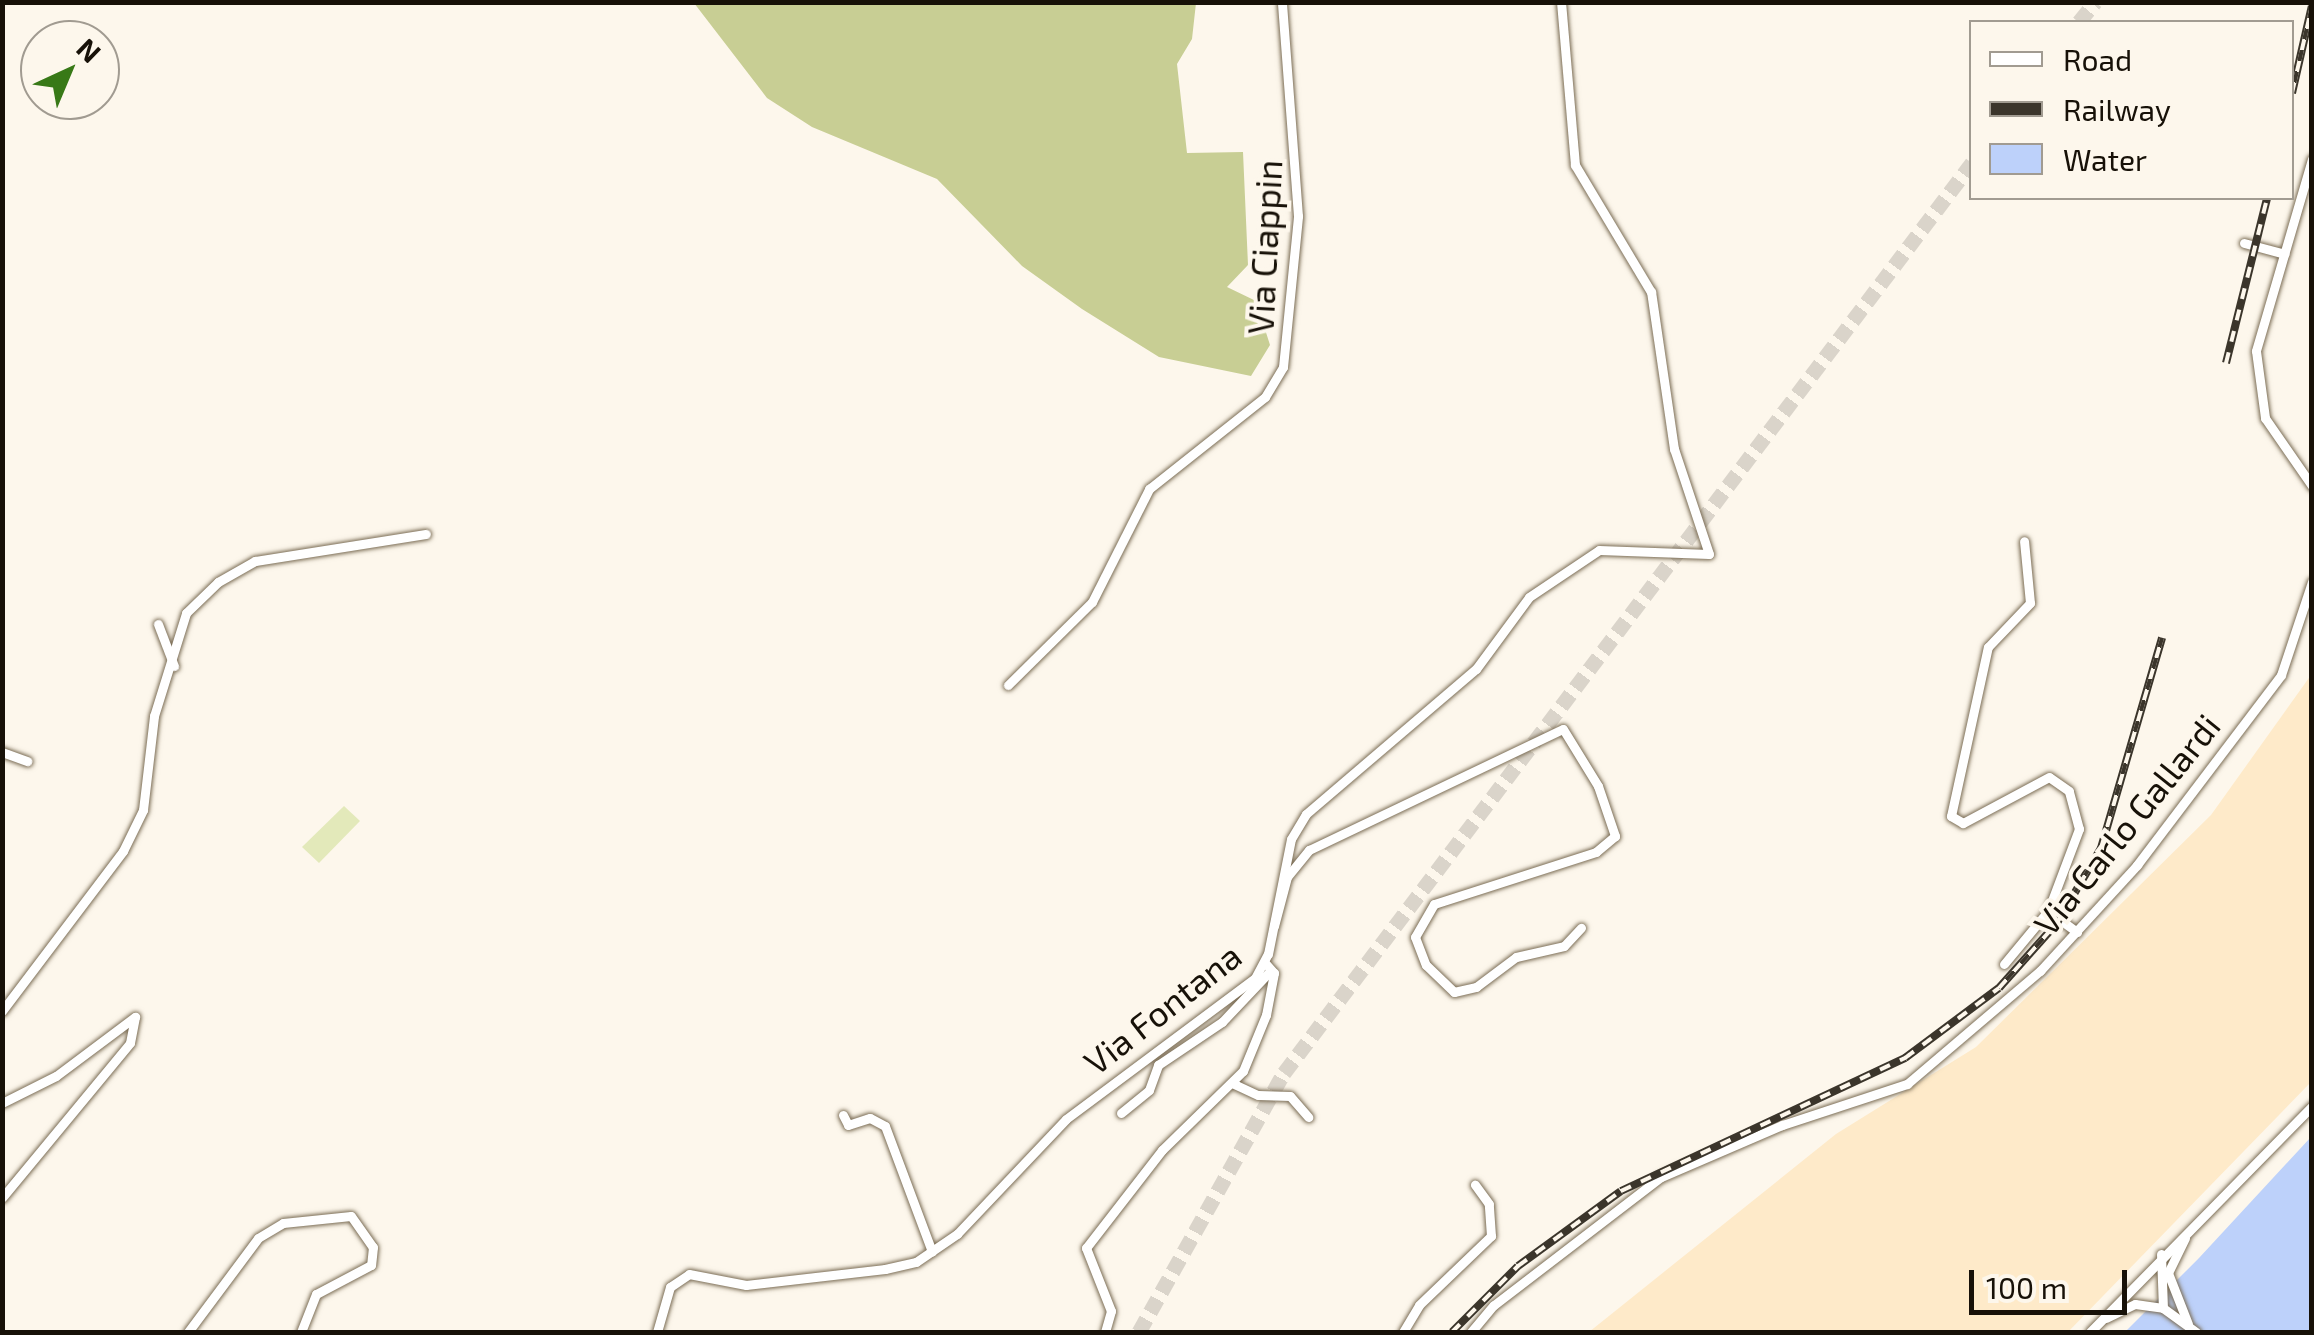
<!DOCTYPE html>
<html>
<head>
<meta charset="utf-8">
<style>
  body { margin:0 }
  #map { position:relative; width:2314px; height:1335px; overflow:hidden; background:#fdf7ec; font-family:"Exo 2",sans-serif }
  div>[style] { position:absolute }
  .built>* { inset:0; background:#feeac9 }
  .green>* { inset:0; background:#e3e9ba }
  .forest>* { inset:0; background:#c8ce94 }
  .water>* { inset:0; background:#bdd1fa }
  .motorway-tunnel>* { height:15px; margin-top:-7.5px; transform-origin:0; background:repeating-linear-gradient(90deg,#dad4ca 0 15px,transparent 0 23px) }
  .roads { filter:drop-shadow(0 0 2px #7b6d55) drop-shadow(0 0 2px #7b6d55) }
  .minor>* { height:9px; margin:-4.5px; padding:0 4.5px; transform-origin:4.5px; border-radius:4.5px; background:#fff }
  .rail>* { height:8px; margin-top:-4px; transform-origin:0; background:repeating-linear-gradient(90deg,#fdf7ec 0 11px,#3b352b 0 22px); box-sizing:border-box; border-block:2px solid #3b352b }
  span { translate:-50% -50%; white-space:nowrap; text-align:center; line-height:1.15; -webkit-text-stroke:8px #fdf7ec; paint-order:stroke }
  .street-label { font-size:35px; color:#171108 }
  .frame { position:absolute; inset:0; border:5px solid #171108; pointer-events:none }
  .legend { position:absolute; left:1969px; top:20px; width:325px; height:180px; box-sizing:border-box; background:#fdf7ec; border:2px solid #a19b91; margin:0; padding:12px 18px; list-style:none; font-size:30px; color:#171108 }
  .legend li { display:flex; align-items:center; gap:20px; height:50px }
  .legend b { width:50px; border:2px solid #a19b91 }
  .north { position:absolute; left:20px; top:20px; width:100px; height:100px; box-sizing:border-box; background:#fdf7ec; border:2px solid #a19b91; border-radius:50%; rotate:44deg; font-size:28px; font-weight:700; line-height:40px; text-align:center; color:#171108 }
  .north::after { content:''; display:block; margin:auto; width:35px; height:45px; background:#387917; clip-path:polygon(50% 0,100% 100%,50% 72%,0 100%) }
  .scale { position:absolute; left:1969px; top:1270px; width:158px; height:45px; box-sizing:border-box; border:5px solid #171108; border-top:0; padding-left:12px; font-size:30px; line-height:35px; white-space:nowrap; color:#171108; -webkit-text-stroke:8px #fdf7ec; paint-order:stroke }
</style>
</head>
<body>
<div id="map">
  <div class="built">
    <div style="clip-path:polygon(2311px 675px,2311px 1082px,2068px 1332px,1589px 1332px,1836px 1134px,1976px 1047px,2211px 815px)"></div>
  </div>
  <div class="green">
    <div style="clip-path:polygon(344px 806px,360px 821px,319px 863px,302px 847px)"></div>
  </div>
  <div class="forest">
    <div style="clip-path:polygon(694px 3px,1196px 3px,1192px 39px,1177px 64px,1187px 153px,1243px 152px,1248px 265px,1227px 287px,1256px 301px,1270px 345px,1251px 376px,1159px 357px,1082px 309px,1022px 266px,937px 179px,812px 127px,767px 98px)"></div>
  </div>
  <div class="water">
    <div style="clip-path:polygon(2311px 1137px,2311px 1332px,2125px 1332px,2199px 1258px)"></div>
  </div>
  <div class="motorway-tunnel">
    <div style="left:2079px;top:22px;width:26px;rotate:-51deg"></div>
    <div style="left:1139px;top:1332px;width:297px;rotate:-60.8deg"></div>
    <div style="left:1284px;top:1073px;width:1141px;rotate:-52.91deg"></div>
  </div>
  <div class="roads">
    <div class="minor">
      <div style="left:2312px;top:159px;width:200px;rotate:106.3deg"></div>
      <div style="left:2256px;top:351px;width:68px;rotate:82.3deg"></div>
      <div style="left:2265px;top:418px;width:83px;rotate:55.3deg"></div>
      <div style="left:2244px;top:243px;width:42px;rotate:15deg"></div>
      <div style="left:158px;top:624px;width:45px;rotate:69.1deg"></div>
      <div style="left:1008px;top:685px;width:118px;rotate:-44.7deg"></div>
      <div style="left:1092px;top:602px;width:127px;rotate:-63.2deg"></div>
      <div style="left:1149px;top:489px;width:148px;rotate:-38.4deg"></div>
      <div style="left:1265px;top:397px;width:35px;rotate:-59deg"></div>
      <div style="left:1283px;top:367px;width:152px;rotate:-84.3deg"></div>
      <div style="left:1298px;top:216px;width:215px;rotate:-94.3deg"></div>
      <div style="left:2px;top:752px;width:27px;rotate:20deg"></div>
      <div style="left:2048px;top:911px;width:36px;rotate:36deg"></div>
      <div style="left:1274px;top:926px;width:51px;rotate:-75.1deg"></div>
      <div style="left:1287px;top:877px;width:35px;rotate:-51deg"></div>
      <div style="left:1309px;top:850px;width:281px;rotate:-25.5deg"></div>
      <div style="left:1563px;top:729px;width:67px;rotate:58.4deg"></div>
      <div style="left:1598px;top:786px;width:53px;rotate:71.2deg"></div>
      <div style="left:1615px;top:836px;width:25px;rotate:140deg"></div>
      <div style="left:1596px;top:852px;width:170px;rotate:162.2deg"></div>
      <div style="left:1434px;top:904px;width:38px;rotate:120deg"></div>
      <div style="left:1415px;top:937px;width:30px;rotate:69deg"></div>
      <div style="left:1426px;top:965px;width:39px;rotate:44deg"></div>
      <div style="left:1454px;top:992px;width:23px;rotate:-13deg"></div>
      <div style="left:1476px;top:987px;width:50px;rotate:-36.9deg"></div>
      <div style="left:1516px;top:957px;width:49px;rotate:-12.9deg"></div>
      <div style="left:1564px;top:946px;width:25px;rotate:-47deg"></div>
      <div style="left:2004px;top:964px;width:69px;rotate:-50.3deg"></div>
      <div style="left:2048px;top:911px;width:88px;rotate:-69.3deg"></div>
      <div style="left:2079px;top:829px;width:39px;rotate:-105deg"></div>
      <div style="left:2069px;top:791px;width:24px;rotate:-145deg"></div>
      <div style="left:2049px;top:777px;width:98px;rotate:151.9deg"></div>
      <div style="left:1963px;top:823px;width:14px;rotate:-150deg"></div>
      <div style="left:1951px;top:816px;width:173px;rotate:-77.7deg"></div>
      <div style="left:1988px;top:647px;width:61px;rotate:-46.3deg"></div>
      <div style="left:2030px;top:603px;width:62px;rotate:-95.5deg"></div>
      <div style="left:2px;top:1011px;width:201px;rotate:-52.9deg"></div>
      <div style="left:123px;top:851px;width:46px;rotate:-64deg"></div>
      <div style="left:143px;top:810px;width:95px;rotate:-83.3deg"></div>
      <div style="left:154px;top:716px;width:108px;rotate:-72.7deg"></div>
      <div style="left:186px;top:613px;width:45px;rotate:-44.1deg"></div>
      <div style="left:218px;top:582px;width:43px;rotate:-29.6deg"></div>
      <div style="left:255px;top:561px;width:173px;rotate:-9deg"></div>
      <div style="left:1234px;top:1084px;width:26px;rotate:25deg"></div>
      <div style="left:1258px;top:1095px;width:32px;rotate:2deg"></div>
      <div style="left:1290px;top:1096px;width:28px;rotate:49deg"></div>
      <div style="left:2px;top:1103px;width:60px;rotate:-26.6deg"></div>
      <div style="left:56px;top:1076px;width:99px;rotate:-36.8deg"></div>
      <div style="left:135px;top:1017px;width:26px;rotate:101deg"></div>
      <div style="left:130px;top:1043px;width:201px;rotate:129.6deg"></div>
      <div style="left:1121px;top:1113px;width:36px;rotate:-39deg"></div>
      <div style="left:1149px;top:1090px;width:27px;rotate:-70deg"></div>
      <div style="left:1158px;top:1065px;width:77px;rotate:-33.9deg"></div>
      <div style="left:1222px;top:1022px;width:71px;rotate:-46.7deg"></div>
      <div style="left:843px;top:1115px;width:11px;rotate:63deg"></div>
      <div style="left:848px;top:1125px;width:23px;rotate:-18deg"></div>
      <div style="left:870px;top:1118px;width:17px;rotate:28deg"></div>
      <div style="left:885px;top:1126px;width:134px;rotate:69.5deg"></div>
      <div style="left:2185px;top:1238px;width:39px;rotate:116deg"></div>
      <div style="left:2168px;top:1273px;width:55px;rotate:68.6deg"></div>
      <div style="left:2161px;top:1254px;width:54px;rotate:87.9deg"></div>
      <div style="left:2106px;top:1318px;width:32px;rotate:-26deg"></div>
      <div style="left:2135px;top:1304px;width:28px;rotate:8deg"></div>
      <div style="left:2163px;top:1308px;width:41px;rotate:36deg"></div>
      <div style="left:188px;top:1332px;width:117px;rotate:-53.3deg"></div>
      <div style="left:258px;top:1238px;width:29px;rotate:-31deg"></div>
      <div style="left:283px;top:1223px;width:68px;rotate:-5.9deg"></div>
      <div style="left:351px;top:1216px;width:38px;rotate:55deg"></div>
      <div style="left:373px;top:1247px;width:18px;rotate:96deg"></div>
      <div style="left:371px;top:1265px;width:62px;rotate:152.2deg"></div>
      <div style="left:316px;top:1294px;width:41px;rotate:111.5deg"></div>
      <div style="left:657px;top:1332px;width:47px;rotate:-73.9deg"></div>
      <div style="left:670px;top:1287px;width:23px;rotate:-34deg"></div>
      <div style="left:689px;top:1274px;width:58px;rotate:10.9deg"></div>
      <div style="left:746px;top:1285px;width:140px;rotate:-6.6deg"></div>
      <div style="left:885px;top:1269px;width:32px;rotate:-13deg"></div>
      <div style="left:916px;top:1262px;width:50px;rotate:-34.3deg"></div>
      <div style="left:957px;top:1234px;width:158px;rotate:-46.5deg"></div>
      <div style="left:1066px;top:1119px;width:236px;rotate:-36.7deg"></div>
      <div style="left:1255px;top:978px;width:27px;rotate:-62deg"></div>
      <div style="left:1268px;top:954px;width:117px;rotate:-78.7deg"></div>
      <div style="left:1291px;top:839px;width:29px;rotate:-59deg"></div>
      <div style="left:1306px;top:814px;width:223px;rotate:-40.5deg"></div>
      <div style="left:1476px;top:669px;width:89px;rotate:-53.6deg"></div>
      <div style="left:1529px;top:597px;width:84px;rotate:-33.9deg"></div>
      <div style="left:1599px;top:550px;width:110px;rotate:2.1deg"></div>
      <div style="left:1709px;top:554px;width:111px;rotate:-108.4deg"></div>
      <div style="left:1674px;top:449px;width:159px;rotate:-98.3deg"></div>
      <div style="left:1651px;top:292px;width:148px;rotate:-120.9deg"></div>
      <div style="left:1575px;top:165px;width:164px;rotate:-94.9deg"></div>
      <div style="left:1105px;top:1332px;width:22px;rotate:-74deg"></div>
      <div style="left:1111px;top:1311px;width:68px;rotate:-111.6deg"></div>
      <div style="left:1086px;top:1248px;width:124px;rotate:-52.2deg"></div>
      <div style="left:1162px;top:1150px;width:113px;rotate:-44.3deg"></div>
      <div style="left:1243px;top:1071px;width:61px;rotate:-67.7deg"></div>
      <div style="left:1266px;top:1015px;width:43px;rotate:-79.2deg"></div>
      <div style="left:1274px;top:973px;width:13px;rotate:-132deg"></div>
      <div style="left:1403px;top:1332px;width:31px;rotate:-59deg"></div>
      <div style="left:1419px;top:1305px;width:100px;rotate:-43.8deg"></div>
      <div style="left:1491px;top:1236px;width:32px;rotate:-94deg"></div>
      <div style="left:1489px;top:1204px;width:24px;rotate:-126deg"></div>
      <div style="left:1471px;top:1332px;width:35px;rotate:-50deg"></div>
      <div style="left:1494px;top:1305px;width:210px;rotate:-37.5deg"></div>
      <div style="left:1661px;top:1177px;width:132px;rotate:-23.3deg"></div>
      <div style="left:1782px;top:1125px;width:132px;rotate:-18.2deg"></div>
      <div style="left:1907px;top:1084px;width:175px;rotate:-40.4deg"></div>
      <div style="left:2040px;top:971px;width:144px;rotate:-47.5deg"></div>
      <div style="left:2137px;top:865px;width:238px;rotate:-52.8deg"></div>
      <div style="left:2281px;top:675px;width:98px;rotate:-71.6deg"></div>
      <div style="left:2090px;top:1332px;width:317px;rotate:-45.5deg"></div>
    </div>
  </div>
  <div class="rail">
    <div style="left:2292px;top:93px;width:89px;rotate:-77.1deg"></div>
    <div style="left:2226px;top:363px;width:170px;rotate:-76deg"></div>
    <div style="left:1452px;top:1332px;width:93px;rotate:-45deg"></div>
    <div style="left:1518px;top:1266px;width:127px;rotate:-36.1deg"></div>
    <div style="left:1621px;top:1191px;width:314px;rotate:-25.1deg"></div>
    <div style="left:1905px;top:1058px;width:117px;rotate:-36.7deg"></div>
    <div style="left:1999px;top:988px;width:87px;rotate:-48.3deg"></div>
    <div style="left:2057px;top:923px;width:87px;rotate:-59.6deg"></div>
    <div style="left:2101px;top:848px;width:219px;rotate:-73.8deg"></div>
  </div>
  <div class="street-label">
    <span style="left:1264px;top:247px;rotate:-87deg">Via Ciappin</span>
    <span style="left:2126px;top:824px;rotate:-51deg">Via Carlo Gallardi</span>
    <span style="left:1162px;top:1008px;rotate:-38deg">Via Fontana</span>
  </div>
  <div class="frame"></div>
  <ul class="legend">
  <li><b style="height:12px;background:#fff"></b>Road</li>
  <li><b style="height:12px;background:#3b352b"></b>Railway</li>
  <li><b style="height:28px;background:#bdd1fa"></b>Water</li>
  </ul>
  <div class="north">N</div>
  <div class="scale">100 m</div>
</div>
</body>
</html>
